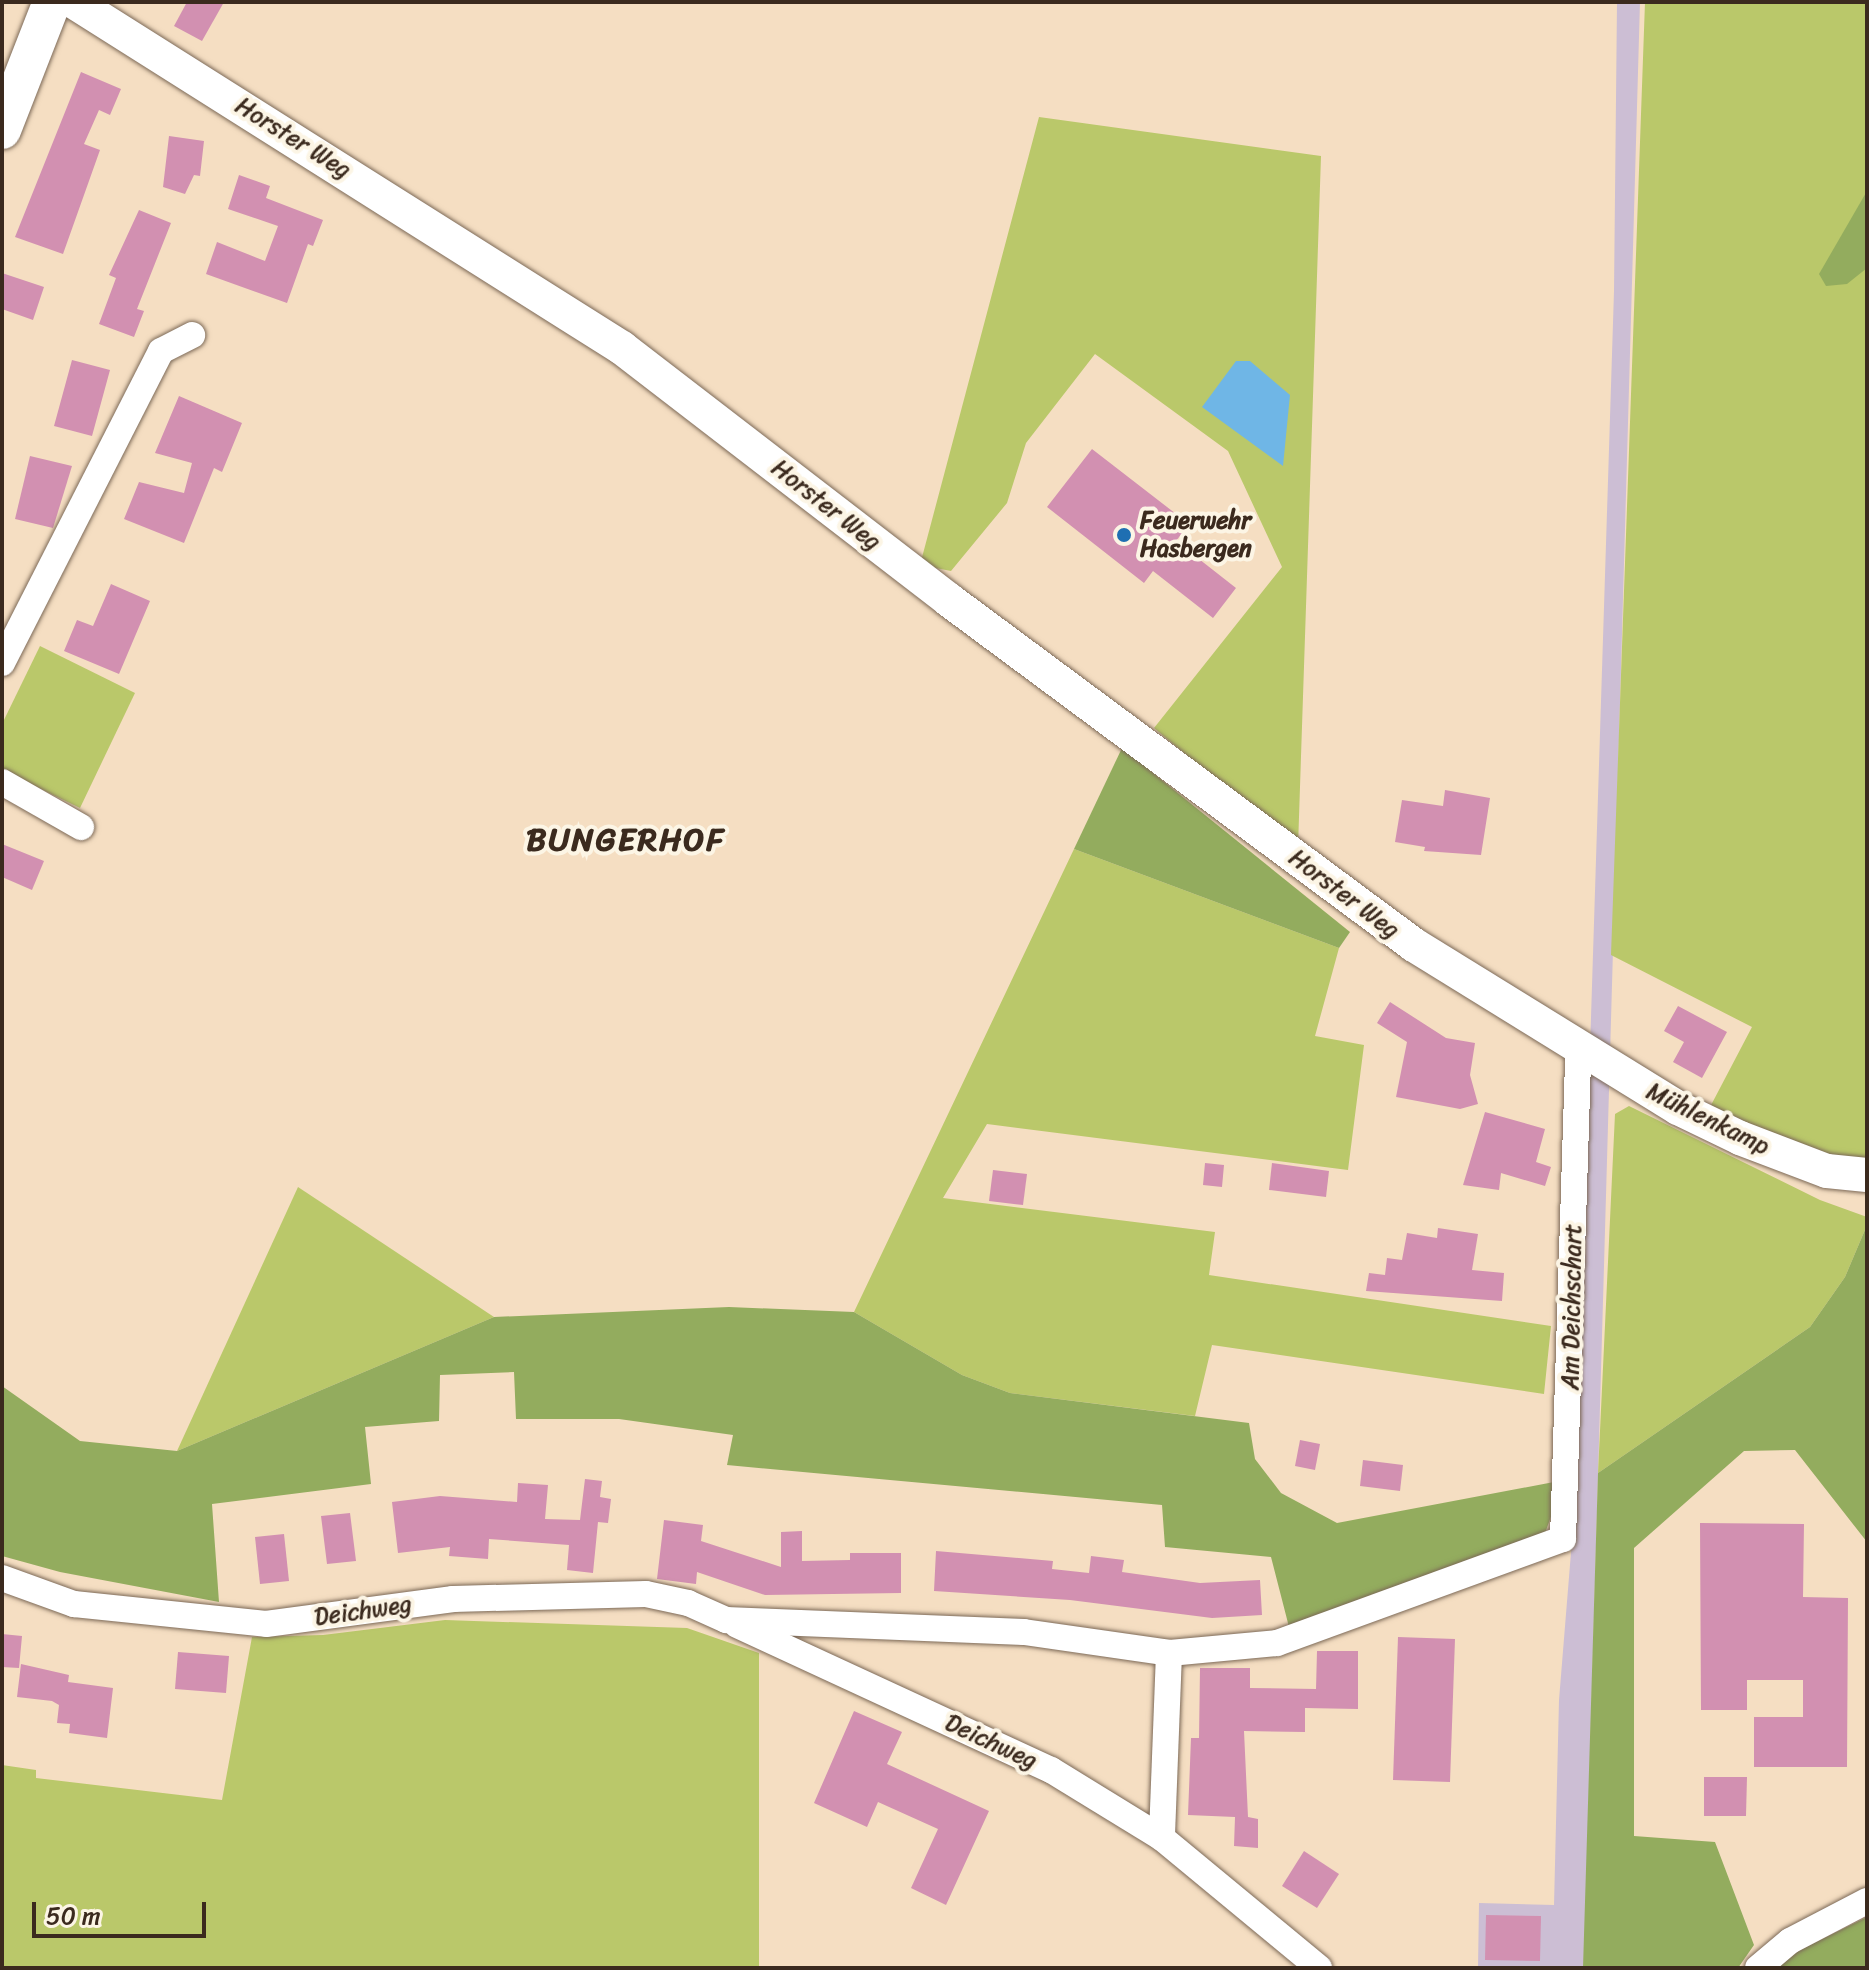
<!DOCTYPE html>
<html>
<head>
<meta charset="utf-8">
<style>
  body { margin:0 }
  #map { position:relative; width:1869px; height:1970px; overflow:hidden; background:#f5dec2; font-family:Sriracha,sans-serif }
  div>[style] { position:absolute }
  .industrial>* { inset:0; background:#ccbed4 }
  .green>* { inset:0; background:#bac86a }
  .forest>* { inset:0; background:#93ac5e }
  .water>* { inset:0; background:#6fb6e6 }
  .building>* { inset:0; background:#d290b1 }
  .roads { filter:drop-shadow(0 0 2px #7c6957) drop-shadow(0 0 2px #7c6957) }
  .minor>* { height:26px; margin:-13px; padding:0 13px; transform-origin:13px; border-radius:13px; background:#fff }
  .tertiary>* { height:34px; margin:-17px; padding:0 17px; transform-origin:17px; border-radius:17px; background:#fff }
  .secondary>* { height:38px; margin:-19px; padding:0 19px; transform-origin:19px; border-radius:19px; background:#fff }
  .dots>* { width:22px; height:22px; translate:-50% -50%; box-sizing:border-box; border:4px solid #fcf5e5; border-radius:50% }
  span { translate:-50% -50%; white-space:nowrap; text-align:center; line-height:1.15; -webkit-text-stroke:8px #fcf5e5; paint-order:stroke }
  .street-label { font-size:24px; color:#3b2a1e }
  .poi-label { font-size:24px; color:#3b2a1e; font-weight:700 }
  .left { translate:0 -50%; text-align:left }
  .district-label { font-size:32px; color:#3b2a1e; font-weight:700; letter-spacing:2px }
  .frame { position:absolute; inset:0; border:4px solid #3b2a1e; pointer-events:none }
  .scale { position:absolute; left:32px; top:1902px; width:174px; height:36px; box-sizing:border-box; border:4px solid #3b2a1e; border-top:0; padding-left:10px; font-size:24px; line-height:28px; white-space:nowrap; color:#3b2a1e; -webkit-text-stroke:6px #fcf5e5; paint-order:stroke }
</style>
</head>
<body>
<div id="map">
  <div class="industrial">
    <div style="clip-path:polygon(1617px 2px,1640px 2px,1584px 1968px,1478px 1968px,1479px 1903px,1554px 1905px,1559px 1700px,1576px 1491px,1614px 291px)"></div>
  </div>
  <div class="green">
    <div style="clip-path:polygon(1645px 2px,1867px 2px,1867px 1165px,1854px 1166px,1709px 1109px,1752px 1027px,1611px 955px)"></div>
    <div style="clip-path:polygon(1039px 117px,1321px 156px,1298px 847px,1154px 728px,1282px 567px,1228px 451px,1095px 354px,1026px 443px,1007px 503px,951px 571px,920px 565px)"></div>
    <div style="clip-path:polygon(40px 646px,135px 693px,80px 808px,2px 770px,2px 724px)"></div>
    <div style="clip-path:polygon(1074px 849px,1339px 948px,1315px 1036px,1364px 1045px,1348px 1170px,987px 1124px,943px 1198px,1215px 1232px,1209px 1275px,1551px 1326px,1544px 1394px,1212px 1345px,1195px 1416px,1010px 1393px,962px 1375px,854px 1312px)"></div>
    <div style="clip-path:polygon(1629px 1106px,1820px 1200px,1867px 1217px,1867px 1225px,1845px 1277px,1810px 1327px,1598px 1473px,1615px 1114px)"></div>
    <div style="clip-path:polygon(298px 1187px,494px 1317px,177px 1451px)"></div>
    <div style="clip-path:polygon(445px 1620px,687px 1628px,759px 1653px,759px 1968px,2px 1968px,2px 1765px,36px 1770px,36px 1778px,222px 1800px,252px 1637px,323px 1635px)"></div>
  </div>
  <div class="forest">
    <div style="clip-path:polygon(1867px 191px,1867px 268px,1847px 284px,1826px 286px,1819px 274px)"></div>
    <div style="clip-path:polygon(1122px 748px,1350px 932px,1339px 948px,1074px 849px)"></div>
    <div style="clip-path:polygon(1867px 1225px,1867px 1542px,1795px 1450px,1744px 1451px,1634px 1548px,1634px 1836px,1715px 1842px,1754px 1945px,1738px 1968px,1583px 1968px,1598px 1473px,1810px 1327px,1845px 1277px)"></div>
    <div style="clip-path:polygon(729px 1307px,854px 1312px,962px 1375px,1010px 1393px,1249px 1423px,1255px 1459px,1281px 1493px,1337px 1523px,1554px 1482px,1554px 1508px,1543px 1539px,1289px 1627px,1271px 1557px,1165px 1547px,1162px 1505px,727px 1465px,733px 1435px,619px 1419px,516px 1419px,514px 1372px,440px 1375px,439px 1421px,365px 1427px,371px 1484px,212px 1504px,219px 1602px,60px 1572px,2px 1556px,2px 1386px,80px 1441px,177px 1451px,494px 1317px)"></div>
    <div style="clip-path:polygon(1867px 1917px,1867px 1968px,1777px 1968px,1800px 1950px)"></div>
  </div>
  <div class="water">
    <div style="clip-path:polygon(1236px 361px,1250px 361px,1290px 395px,1283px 466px,1202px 407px)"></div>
  </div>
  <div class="building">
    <div style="clip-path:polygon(187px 2px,224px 2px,202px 41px,174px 26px)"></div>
    <div style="clip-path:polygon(81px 72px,121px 89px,110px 115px,99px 110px,84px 144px,100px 150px,63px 254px,15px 237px)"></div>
    <div style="clip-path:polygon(169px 136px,204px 141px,200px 176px,194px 175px,185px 194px,163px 187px)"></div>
    <div style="clip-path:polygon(239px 175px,270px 186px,266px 198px,323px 220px,313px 246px,308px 244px,287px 303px,206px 274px,217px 242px,265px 261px,278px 226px,228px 209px)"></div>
    <div style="clip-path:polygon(139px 210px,171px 223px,137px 309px,144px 311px,134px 337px,99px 324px,116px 278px,109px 275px)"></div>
    <div style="clip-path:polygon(2px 273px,44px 287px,33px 320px,2px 309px)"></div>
    <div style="clip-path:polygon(72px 360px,110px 370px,92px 436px,54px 426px)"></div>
    <div style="clip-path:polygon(179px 396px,242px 423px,222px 472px,214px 468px,184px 543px,124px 519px,139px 482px,184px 493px,192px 463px,155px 453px)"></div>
    <div style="clip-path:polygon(1092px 449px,1189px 524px,1176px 541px,1236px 588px,1213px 618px,1153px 571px,1144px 583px,1047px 507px)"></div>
    <div style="clip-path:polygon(30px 456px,72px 466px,53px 528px,15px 519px)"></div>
    <div style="clip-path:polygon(111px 584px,150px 601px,119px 674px,64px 651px,77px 620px,93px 626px)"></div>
    <div style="clip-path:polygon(1445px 790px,1490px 798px,1481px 855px,1424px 851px,1425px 847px,1395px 842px,1402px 800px,1443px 806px)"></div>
    <div style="clip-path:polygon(2px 844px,44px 861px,32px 890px,2px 877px)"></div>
    <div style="clip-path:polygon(1390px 1002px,1446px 1038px,1475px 1043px,1470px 1075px,1478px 1104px,1460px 1109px,1396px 1097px,1407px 1042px,1377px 1023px)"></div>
    <div style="clip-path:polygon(1678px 1006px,1727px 1032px,1702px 1078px,1673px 1062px,1684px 1042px,1664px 1031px)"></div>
    <div style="clip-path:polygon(1485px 1112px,1545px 1129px,1536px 1162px,1551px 1167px,1545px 1186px,1501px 1173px,1499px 1190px,1463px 1185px)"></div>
    <div style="clip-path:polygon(1205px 1163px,1224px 1165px,1222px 1187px,1203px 1185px)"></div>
    <div style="clip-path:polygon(1272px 1163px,1329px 1171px,1326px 1197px,1269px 1190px)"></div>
    <div style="clip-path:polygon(993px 1170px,1027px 1174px,1023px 1205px,989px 1201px)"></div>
    <div style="clip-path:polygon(1438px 1228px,1478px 1234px,1472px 1270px,1504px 1273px,1502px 1301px,1366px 1291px,1369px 1273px,1385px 1275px,1387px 1258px,1402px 1260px,1407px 1233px,1437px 1238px)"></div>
    <div style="clip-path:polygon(1300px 1440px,1320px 1444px,1315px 1470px,1295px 1466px)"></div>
    <div style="clip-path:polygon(1363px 1460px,1403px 1465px,1400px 1491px,1360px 1486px)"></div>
    <div style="clip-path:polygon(585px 1479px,602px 1481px,600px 1497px,611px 1499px,608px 1523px,598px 1522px,593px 1573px,567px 1570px,569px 1545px,489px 1539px,488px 1559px,449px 1556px,450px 1547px,398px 1553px,392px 1502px,440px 1496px,517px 1502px,518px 1483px,548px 1485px,545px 1519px,580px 1520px)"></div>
    <div style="clip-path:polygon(350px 1513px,356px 1561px,327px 1564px,321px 1516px)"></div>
    <div style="clip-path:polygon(664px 1520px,703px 1525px,701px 1541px,781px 1567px,781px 1532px,802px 1531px,802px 1561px,850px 1560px,850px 1553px,901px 1553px,901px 1593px,765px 1595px,697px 1572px,696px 1584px,657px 1579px)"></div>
    <div style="clip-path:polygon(1700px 1523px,1804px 1524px,1803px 1597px,1848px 1598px,1847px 1767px,1754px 1767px,1754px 1717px,1803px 1717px,1803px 1680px,1747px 1680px,1747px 1710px,1701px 1710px)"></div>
    <div style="clip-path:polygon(284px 1534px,289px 1581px,260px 1584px,255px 1537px)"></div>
    <div style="clip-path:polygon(936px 1551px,1053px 1561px,1052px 1569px,1089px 1573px,1091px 1556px,1124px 1560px,1122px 1572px,1200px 1583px,1260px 1580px,1262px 1615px,1212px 1618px,1070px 1600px,934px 1591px)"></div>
    <div style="clip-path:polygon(2px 1634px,22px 1636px,19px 1668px,2px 1667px)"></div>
    <div style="clip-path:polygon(1398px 1637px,1455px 1639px,1450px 1782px,1393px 1780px)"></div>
    <div style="clip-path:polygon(1317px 1651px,1358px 1651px,1358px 1709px,1305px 1708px,1305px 1732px,1244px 1731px,1248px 1817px,1258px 1819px,1258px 1848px,1234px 1846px,1235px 1817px,1188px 1815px,1191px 1738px,1199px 1738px,1200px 1668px,1250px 1668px,1250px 1688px,1316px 1689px)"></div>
    <div style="clip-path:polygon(178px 1652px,229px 1656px,226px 1693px,175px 1689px)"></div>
    <div style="clip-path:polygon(21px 1664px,69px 1675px,68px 1682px,113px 1688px,107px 1738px,69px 1733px,70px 1724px,57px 1723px,59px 1705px,52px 1701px,17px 1697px)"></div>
    <div style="clip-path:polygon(854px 1711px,902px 1732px,887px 1764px,989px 1811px,946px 1905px,911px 1888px,938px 1829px,878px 1802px,867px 1827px,814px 1803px)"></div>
    <div style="clip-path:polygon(1704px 1777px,1747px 1777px,1746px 1816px,1704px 1816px)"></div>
    <div style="clip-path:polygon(1304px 1851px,1339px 1874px,1317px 1908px,1282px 1886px)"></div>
    <div style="clip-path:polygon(1486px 1915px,1541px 1916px,1540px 1961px,1485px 1960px)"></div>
  </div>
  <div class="roads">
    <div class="minor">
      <div style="left:2px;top:663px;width:350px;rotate:-63deg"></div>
      <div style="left:161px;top:351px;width:35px;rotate:-27deg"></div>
      <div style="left:2px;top:782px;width:91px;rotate:29.7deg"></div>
      <div style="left:2px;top:1578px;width:77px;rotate:19.9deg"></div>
      <div style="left:74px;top:1604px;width:193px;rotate:5.9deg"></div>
      <div style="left:266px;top:1624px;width:189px;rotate:-7.6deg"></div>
      <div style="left:453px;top:1599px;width:193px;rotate:-1.5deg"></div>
      <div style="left:646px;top:1594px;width:43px;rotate:12.1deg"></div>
      <div style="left:688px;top:1603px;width:42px;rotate:24.1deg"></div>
      <div style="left:726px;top:1620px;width:298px;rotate:2.3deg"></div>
      <div style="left:1024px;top:1632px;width:147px;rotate:8.2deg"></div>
      <div style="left:1169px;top:1653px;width:185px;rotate:92.2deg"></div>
      <div style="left:1162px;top:1838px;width:204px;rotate:39.6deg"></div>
      <div style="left:737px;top:1625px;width:346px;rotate:24.8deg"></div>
      <div style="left:1051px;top:1770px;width:130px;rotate:31.5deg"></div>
      <div style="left:1169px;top:1653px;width:108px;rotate:-5.3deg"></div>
      <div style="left:1277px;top:1643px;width:304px;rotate:-20deg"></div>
      <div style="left:1563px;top:1539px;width:490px;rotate:-88.2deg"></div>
      <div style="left:1758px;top:1968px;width:42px;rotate:-40.2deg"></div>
      <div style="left:1790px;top:1941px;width:87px;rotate:-27.5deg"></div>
    </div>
    <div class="tertiary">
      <div style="left:74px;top:2px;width:648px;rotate:32.27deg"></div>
      <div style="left:622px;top:348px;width:413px;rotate:37.6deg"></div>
      <div style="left:949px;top:600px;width:579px;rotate:36.57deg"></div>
      <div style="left:1414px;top:945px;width:310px;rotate:31.7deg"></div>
      <div style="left:1678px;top:1108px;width:69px;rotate:25.8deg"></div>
      <div style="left:1740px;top:1138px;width:93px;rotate:20.8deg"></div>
      <div style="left:1827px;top:1171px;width:40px;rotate:5.7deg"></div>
    </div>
    <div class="secondary">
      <div style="left:2px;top:130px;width:137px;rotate:-68.7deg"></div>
    </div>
  </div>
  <div class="dots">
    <div style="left:1124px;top:535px;background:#1f6fb2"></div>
  </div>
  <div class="street-label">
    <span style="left:293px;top:138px;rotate:32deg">Horster Weg</span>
    <span style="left:826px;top:505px;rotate:38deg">Horster Weg</span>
    <span style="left:1344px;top:894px;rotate:37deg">Horster Weg</span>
    <span style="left:1708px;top:1119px;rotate:26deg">Mühlenkamp</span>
    <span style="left:1572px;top:1307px;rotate:-89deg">Am Deichschart</span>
    <span style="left:363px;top:1611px;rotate:-8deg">Deichweg</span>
    <span style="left:991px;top:1742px;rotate:25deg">Deichweg</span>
  </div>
  <div class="poi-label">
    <span class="left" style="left:1140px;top:535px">Feuerwehr<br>Hasbergen</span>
  </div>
  <div class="district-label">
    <span style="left:626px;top:840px">BUNGERHOF</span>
  </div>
  <div class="frame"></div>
  <div class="scale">50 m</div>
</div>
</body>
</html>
